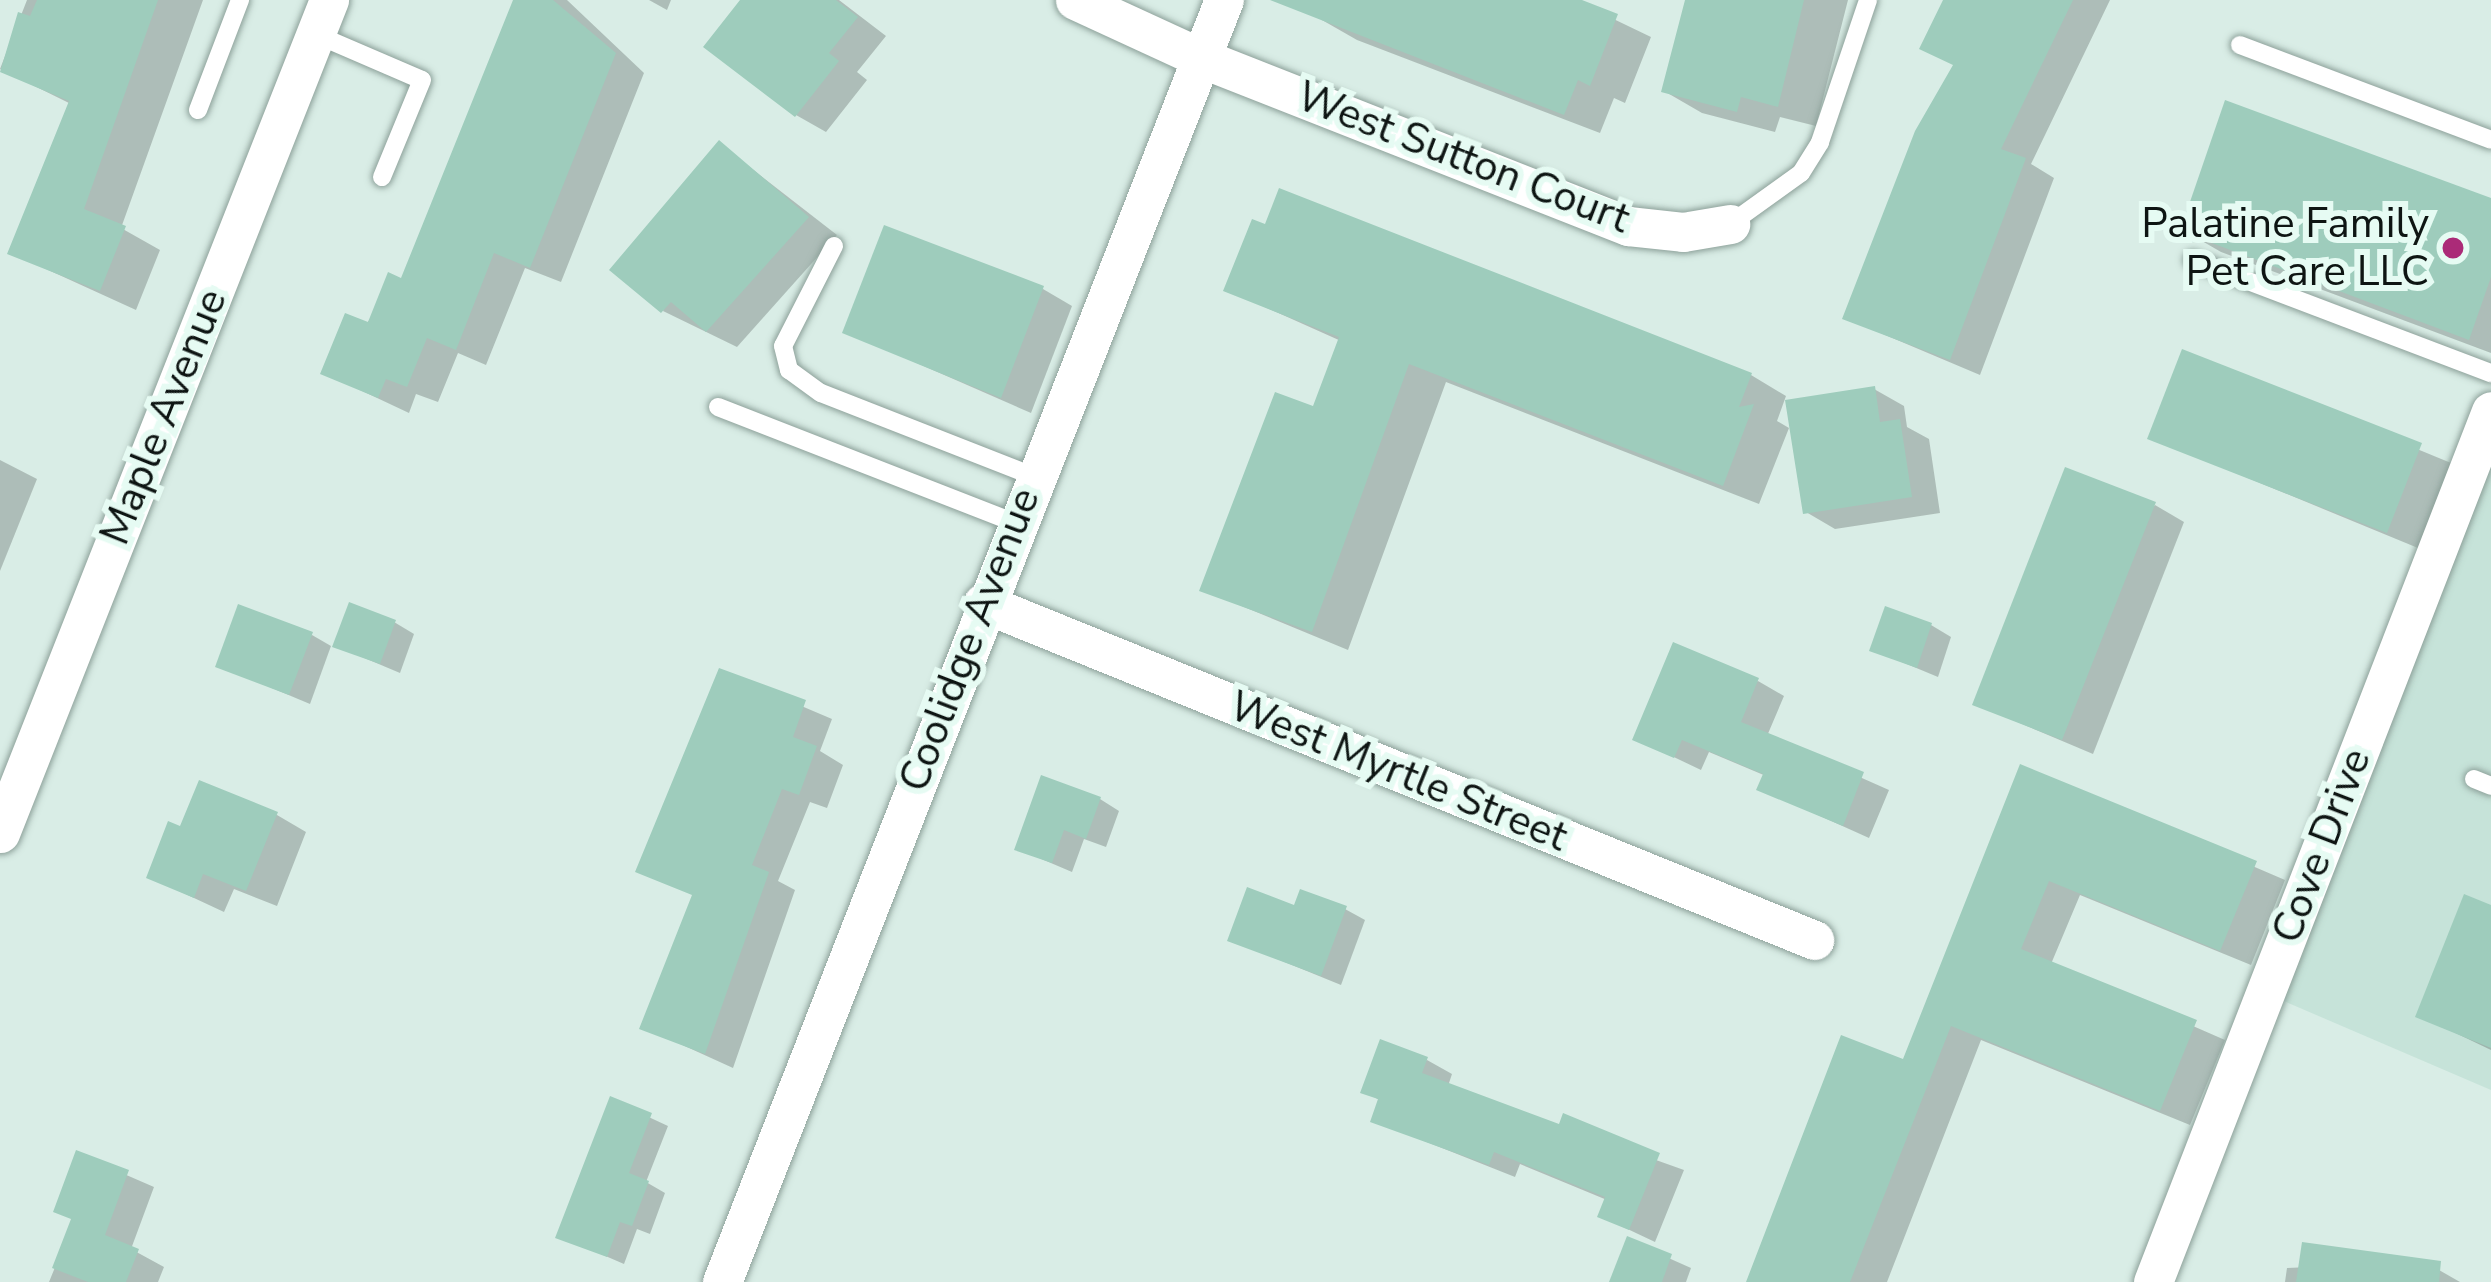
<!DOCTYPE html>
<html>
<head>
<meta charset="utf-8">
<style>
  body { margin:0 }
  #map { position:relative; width:2491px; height:1282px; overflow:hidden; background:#d9ede6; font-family:"Nunito Sans",sans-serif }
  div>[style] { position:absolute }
  .built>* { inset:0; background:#c6e3d9 }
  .shadow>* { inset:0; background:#0003 }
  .building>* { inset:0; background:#9eccbc }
  .roads { filter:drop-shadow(0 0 3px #8da19a) drop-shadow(0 0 3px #8da19a) }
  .service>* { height:18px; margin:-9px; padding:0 9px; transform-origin:9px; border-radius:9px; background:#fff }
  .minor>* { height:39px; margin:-19.5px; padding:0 19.5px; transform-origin:19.5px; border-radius:19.5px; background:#fff }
  .dots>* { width:33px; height:33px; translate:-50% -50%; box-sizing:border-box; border:6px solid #e6fbf3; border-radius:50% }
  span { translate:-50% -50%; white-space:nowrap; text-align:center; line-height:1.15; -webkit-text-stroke:12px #e6fbf3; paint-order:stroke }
  .street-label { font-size:42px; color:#0e1513 }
  .poi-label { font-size:42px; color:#0e1513 }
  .right { translate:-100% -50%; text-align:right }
</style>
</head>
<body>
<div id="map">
  <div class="built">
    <div style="clip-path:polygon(2491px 411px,2491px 1090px,2265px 993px)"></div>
  </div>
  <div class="shadow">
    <div style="clip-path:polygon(27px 0,203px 0,121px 228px,160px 250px,136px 310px,11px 253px,71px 104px,0 69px)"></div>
    <div style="clip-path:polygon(514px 0,567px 0,644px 73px,561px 282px,525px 268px,486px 365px,458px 353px,438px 402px,416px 394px,409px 413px,324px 373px,402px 282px)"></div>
    <div style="clip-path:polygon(649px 0,671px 0,667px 10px)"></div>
    <div style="clip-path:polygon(743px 0,839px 0,886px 36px,857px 72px,867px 80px,826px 132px,796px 115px)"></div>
    <div style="clip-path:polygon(1330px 0,1574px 0,1651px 37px,1625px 103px,1614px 98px,1600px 133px,1357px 40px,1322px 20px)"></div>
    <div style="clip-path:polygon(1688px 0,1848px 0,1816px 126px,1780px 117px,1775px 132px,1702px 113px,1664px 91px)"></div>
    <div style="clip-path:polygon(1947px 0,2110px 0,2031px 164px,2054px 178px,1980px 375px,1845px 318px,1956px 66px)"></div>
    <div style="clip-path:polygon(720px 144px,837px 235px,737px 347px,663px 311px)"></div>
    <div style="clip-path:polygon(2491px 201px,2491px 353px,2221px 252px,2183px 230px)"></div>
    <div style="clip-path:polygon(1043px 289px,1072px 306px,1031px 413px,846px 332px)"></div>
    <div style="clip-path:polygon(1227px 290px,1751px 375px,1786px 396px,1777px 421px,1789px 428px,1759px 504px,1446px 382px,1348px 650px,1203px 590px,1315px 410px,1341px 341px)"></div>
    <div style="clip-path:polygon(2184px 353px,2451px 463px,2418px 548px,2151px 438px)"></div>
    <div style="clip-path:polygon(1874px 389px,1904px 406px,1907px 427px,1929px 439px,1940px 513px,1835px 529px,1806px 512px)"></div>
    <div style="clip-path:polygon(0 460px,37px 479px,0 571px)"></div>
    <div style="clip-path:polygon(2155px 505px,2184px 522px,2093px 754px,1975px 704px)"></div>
    <div style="clip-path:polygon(394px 622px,414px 634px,400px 673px,336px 646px)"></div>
    <div style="clip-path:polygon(1931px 625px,1951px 637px,1938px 677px,1873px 650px)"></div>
    <div style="clip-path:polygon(312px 635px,331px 646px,310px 704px,219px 666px)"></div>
    <div style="clip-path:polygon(721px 672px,832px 719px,820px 751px,843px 765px,827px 808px,810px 802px,778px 881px,795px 890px,733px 1068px,643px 1027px,707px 898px,638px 870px)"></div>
    <div style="clip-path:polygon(1758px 681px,1784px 696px,1767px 736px,1889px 790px,1869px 838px,1760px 789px,1766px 776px,1709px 752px,1701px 770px,1636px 739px)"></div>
    <div style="clip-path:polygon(2022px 767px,2285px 880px,2251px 965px,2080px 895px,2051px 964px,2225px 1040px,2190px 1125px,1981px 1040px,1887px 1282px,1764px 1282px,1904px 1063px)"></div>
    <div style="clip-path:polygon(1100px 799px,1119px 811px,1106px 847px,1084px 839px,1072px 872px,1018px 849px)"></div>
    <div style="clip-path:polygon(277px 815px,306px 832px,277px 906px,234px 889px,224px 912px,149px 877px,182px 830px)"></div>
    <div style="clip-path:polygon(2491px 908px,2491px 1050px,2418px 1015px)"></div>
    <div style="clip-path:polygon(1296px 909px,1345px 909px,1365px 920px,1341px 985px,1231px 940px)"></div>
    <div style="clip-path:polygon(1427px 1060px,1452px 1074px,1448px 1086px,1684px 1170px,1655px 1242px,1600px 1216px,1607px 1200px,1520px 1164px,1515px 1177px,1374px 1121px,1381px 1101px,1364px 1091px)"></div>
    <div style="clip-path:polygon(612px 1100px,668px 1126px,646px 1182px,665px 1193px,650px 1234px,637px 1229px,624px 1264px,559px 1236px)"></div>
    <div style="clip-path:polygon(78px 1154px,154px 1187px,131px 1249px,164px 1267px,158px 1282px,49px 1282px,74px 1221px)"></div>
    <div style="clip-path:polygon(1628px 1240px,1691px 1268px,1686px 1282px,1612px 1282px)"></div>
    <div style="clip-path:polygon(2425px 1262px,2460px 1282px,2285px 1282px,2287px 1268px)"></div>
  </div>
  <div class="building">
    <div style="clip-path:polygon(37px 0,158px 0,84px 209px,126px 226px,100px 291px,7px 254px,69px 101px,0 72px,18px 12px,30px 16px)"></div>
    <div style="clip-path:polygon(513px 0,553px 0,616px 53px,530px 268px,494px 253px,456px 350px,427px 338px,407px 387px,386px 379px,378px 398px,320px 374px,345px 313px,368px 322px,388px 272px,401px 278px)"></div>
    <div style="clip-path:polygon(740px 0,836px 0,858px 17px,829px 53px,839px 61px,795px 117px,703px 47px)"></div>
    <div style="clip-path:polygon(1270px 0,1582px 0,1618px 14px,1590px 86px,1578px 80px,1564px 115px)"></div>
    <div style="clip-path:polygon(1685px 0,1804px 0,1778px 107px,1741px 97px,1737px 112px,1661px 92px)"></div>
    <div style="clip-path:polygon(1943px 0,2073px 0,2001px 149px,2026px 158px,1950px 360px,1842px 319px,1915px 131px,1953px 65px,1919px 49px)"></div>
    <div style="clip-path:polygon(2225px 100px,2491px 198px,2491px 277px,2469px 340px,2180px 231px)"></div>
    <div style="clip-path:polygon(719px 140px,809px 217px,706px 332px,671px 302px,661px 313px,609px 270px)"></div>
    <div style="clip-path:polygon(1279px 188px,1752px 373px,1739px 407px,1754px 404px,1723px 486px,1409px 364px,1312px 632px,1199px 591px,1275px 392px,1313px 406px,1339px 337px,1223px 291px,1252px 219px,1265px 224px)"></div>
    <div style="clip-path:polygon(884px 225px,1044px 286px,1001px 398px,842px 333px)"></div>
    <div style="clip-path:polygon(2182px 349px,2422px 443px,2387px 533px,2147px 439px)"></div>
    <div style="clip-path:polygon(1875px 386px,1880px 422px,1900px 419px,1912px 497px,1803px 514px,1785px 400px)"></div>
    <div style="clip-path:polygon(2065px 467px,2156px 502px,2062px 740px,1972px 705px)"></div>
    <div style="clip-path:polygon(349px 602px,396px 620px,380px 664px,332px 647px)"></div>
    <div style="clip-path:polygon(238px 604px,313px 632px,289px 695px,215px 667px)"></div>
    <div style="clip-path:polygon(1885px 606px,1932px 623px,1917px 668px,1869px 651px)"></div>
    <div style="clip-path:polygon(1673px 642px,1759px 678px,1741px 722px,1864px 772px,1843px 826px,1756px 790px,1763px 774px,1682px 740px,1674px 758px,1632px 740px)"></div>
    <div style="clip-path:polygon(719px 668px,806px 700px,793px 737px,817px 746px,799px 795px,782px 789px,752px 865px,769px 872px,705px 1054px,639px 1029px,692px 895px,635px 872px)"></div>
    <div style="clip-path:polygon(2020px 764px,2257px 861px,2220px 951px,2049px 881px,2021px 949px,2197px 1020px,2160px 1111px,1951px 1026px,1850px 1282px,1746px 1282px,1841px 1035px,1903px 1059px)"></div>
    <div style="clip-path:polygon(1041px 775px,1101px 797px,1086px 839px,1064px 830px,1052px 863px,1014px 850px)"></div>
    <div style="clip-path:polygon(199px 780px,278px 812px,246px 891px,203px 874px,194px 898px,146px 878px,168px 821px,180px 826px)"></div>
    <div style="clip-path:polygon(1247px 887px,1294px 905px,1300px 889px,1347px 906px,1321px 976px,1227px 941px)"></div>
    <div style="clip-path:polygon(2464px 894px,2491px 905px,2491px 1048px,2415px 1017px)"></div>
    <div style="clip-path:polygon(1380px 1039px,1428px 1057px,1422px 1073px,1559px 1124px,1563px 1113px,1660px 1153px,1629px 1230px,1597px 1217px,1605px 1197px,1494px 1152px,1489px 1165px,1370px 1122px,1378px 1099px,1360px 1093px)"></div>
    <div style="clip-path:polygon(610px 1096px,652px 1113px,629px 1173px,649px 1181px,632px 1226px,620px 1222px,607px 1257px,555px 1238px)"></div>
    <div style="clip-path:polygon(76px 1150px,129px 1170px,105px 1235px,139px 1249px,126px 1282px,88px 1282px,52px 1268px,71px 1219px,53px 1212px)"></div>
    <div style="clip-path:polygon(1627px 1236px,1672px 1254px,1662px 1282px,1609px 1282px)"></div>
    <div style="clip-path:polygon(2302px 1242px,2441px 1261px,2439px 1282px,2296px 1282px)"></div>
  </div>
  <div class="roads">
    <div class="service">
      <div style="left:315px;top:34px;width:116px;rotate:23.3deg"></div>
      <div style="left:422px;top:80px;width:105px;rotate:112.4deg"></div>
      <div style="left:2240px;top:45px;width:268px;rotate:20.7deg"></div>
      <div style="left:198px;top:110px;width:118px;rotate:-69.1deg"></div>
      <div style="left:1730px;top:224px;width:87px;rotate:-35.7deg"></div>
      <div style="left:1801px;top:173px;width:36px;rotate:-58deg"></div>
      <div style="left:1820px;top:142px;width:150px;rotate:-71.3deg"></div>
      <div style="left:834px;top:246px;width:112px;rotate:117deg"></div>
      <div style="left:783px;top:346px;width:25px;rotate:76deg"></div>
      <div style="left:789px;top:370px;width:39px;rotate:36deg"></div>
      <div style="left:821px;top:393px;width:228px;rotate:21.4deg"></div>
      <div style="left:2193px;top:260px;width:319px;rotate:20.8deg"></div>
      <div style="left:718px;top:407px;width:319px;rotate:21.3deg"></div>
      <div style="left:2474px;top:779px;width:18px;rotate:22deg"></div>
    </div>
    <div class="minor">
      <div style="left:1075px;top:0;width:139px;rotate:24.7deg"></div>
      <div style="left:1201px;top:58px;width:459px;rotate:21.5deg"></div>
      <div style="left:1628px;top:226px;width:55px;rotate:6.2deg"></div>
      <div style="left:1683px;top:232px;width:48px;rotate:-9.7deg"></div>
      <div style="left:983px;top:603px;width:897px;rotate:22.07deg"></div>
      <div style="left:0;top:833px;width:896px;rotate:-68.45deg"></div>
      <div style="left:722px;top:1282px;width:1377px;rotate:-68.62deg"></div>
      <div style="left:2153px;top:1282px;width:934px;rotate:-68.79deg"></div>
    </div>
  </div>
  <div class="dots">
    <div style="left:2453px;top:248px;background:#ab2b78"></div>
  </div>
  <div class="street-label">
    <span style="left:1463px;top:158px;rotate:21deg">West Sutton Court</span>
    <span style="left:164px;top:417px;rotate:-68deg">Maple Avenue</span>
    <span style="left:970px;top:640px;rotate:-69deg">Coolidge Avenue</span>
    <span style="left:1398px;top:772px;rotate:22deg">West Myrtle Street</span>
    <span style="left:2322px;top:846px;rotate:-69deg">Cove Drive</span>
  </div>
  <div class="poi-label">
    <span class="right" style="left:2429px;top:248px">Palatine Family<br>Pet Care LLC</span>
  </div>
</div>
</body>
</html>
